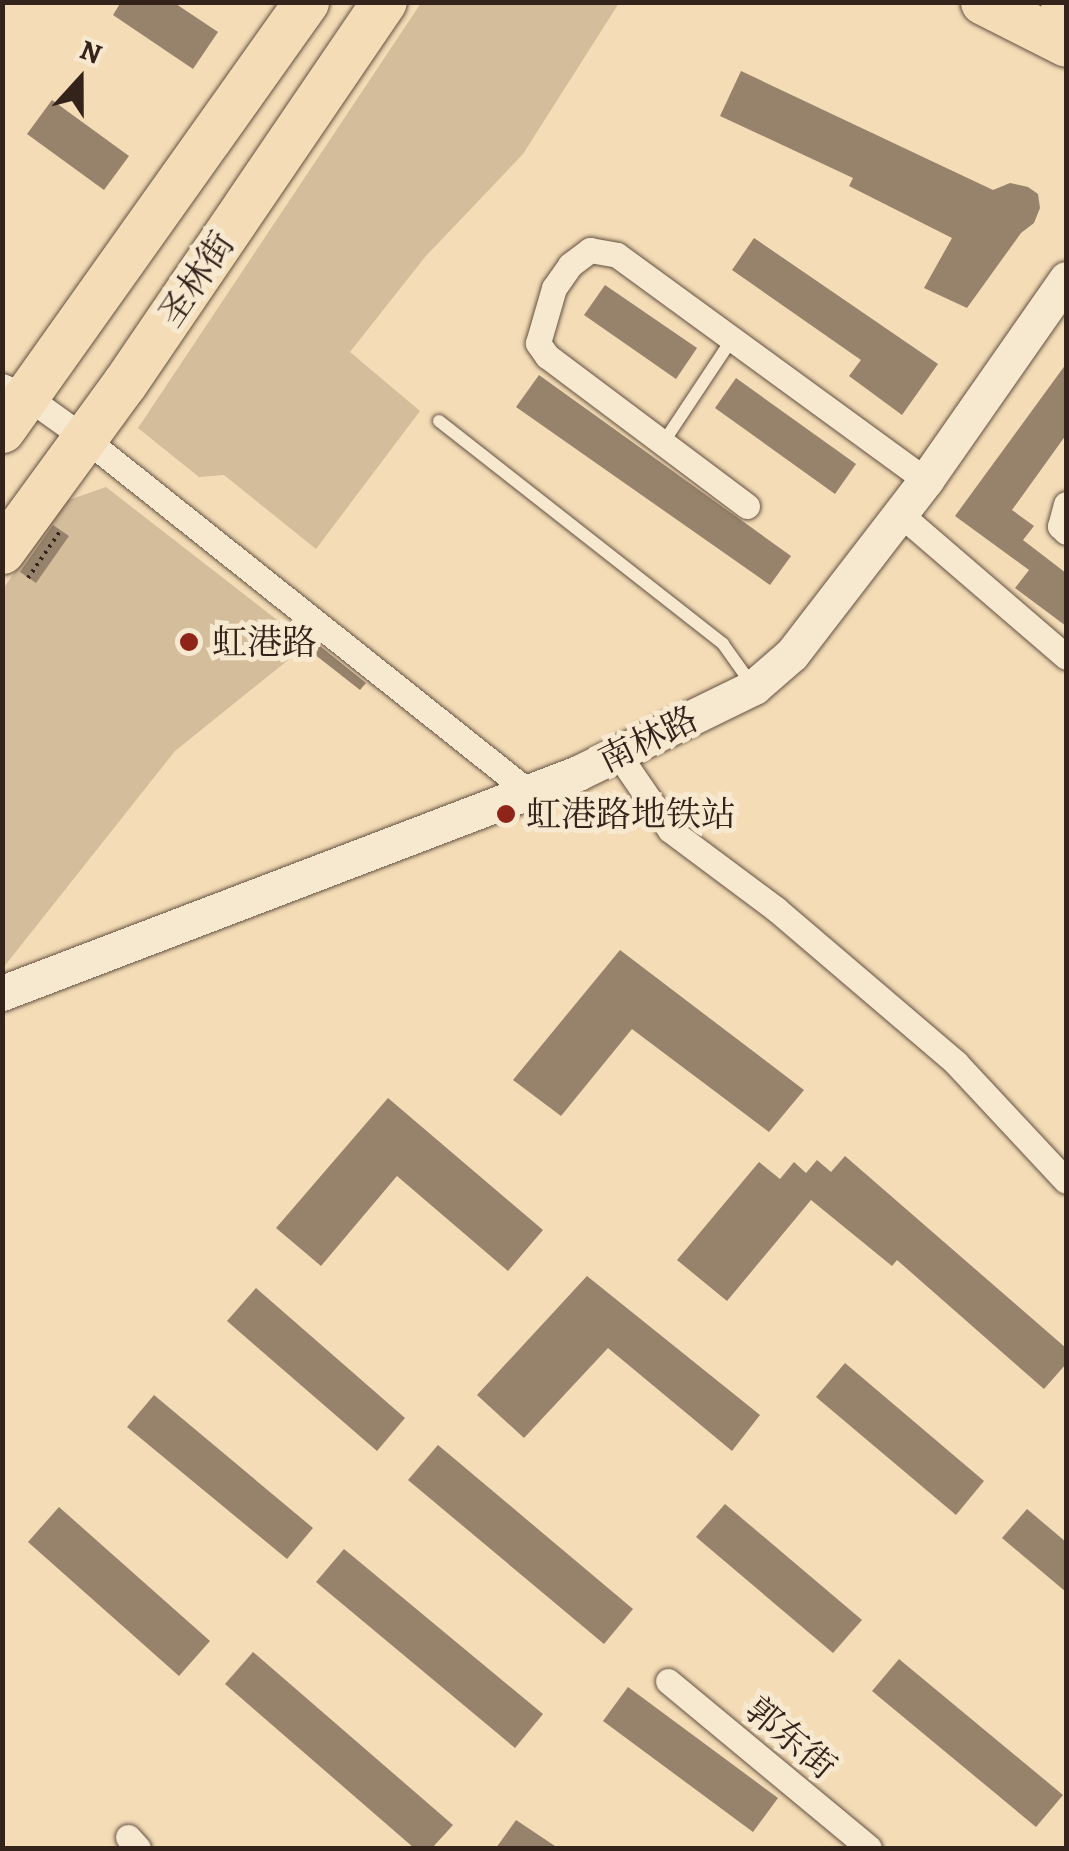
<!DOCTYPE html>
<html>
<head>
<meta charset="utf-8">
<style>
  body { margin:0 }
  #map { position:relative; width:1069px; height:1851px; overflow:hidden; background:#f3dcb6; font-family:Alegreya,"Noto Serif SC",serif }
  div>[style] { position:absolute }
  .green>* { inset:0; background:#d3bd9b }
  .building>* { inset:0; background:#97836b }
  .path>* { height:4px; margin-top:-2px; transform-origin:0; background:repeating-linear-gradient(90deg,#34231a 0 2.5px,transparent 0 7.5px) }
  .roads { filter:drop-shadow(0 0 2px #645141) drop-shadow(0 0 2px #645141) }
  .lane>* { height:12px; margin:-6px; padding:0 6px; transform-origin:6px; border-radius:6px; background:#f7e8d0 }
  .street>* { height:25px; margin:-12.5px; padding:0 12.5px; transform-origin:12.5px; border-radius:12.5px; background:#f7e8d0 }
  .secondary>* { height:35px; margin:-17.5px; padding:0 17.5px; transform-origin:17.5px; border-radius:17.5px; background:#f7e8d0 }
  .highway>* { height:45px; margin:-22.5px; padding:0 22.5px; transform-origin:22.5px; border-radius:22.5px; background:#f3dcb6 }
  .dots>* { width:28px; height:28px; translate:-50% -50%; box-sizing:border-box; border:5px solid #f7e8d0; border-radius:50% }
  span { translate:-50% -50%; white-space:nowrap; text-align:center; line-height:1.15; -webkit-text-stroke:10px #f7e8d0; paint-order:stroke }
  .street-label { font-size:35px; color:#34231a }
  .poi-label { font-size:35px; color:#34231a }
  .left { translate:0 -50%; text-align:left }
  .frame { position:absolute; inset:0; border:5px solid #34231a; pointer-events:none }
  .north { position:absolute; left:30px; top:30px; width:100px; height:100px; -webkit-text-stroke:8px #f7e8d0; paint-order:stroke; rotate:21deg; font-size:28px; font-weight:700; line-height:40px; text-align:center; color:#34231a }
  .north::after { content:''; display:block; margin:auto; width:35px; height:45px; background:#34231a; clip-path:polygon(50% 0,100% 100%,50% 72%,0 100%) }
</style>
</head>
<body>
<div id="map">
  <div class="green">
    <div style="clip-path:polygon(421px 3px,619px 3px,523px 154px,425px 257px,350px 352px,420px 411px,316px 549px,224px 475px,199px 477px,138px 428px)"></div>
    <div style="clip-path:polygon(106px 487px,308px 644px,175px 751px,3px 968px,3px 589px,63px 502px)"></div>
  </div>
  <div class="building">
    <div style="clip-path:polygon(121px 2px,173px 2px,218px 32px,193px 69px,113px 15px)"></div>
    <div style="clip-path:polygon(741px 71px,993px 190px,1010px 183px,1028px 187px,1038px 194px,1040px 208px,1034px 223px,1021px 233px,967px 308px,924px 288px,952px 238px,849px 186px,853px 178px,720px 116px)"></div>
    <div style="clip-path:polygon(52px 100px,129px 156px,104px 190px,27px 134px)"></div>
    <div style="clip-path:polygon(754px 238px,938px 364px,902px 415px,849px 376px,861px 360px,732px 270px)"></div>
    <div style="clip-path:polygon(605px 285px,697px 348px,676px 379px,584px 315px)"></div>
    <div style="clip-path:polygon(1066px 364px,1066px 435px,1012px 510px,1034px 526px,1023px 540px,1066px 573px,1066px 626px,1015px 588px,1029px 570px,955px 516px)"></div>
    <div style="clip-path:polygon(539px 375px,791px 556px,770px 585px,516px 407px)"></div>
    <div style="clip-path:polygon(736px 378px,856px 464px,835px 494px,715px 408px)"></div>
    <div style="clip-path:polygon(53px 525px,69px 536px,36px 583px,20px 572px)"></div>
    <div style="clip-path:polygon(315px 642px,366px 683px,360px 690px,309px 650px)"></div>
    <div style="clip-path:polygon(620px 950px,804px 1090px,769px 1132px,632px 1029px,561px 1116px,513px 1080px)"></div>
    <div style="clip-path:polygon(388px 1098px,543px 1230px,508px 1271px,397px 1176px,321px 1266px,276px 1228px)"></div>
    <div style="clip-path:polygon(845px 1156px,1066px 1348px,1066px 1364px,1044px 1389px,897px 1260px,892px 1266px,811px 1200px,727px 1301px,677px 1260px,759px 1162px,780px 1179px,794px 1162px,806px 1173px,817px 1160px,831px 1172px)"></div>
    <div style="clip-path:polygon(587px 1276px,760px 1415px,732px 1451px,608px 1348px,524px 1438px,477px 1395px)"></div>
    <div style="clip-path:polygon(256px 1288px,405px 1418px,377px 1451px,227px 1321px)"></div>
    <div style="clip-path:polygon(845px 1363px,984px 1481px,956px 1515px,816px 1397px)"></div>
    <div style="clip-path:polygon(154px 1395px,313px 1528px,287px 1559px,127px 1427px)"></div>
    <div style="clip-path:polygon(438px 1445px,633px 1609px,604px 1644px,408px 1480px)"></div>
    <div style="clip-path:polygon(725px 1504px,862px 1620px,833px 1653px,696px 1537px)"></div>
    <div style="clip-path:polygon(59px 1507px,210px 1641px,179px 1676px,28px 1542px)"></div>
    <div style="clip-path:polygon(1027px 1509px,1066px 1542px,1066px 1592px,1002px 1538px)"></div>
    <div style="clip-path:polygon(344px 1549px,543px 1714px,515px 1748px,316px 1582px)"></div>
    <div style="clip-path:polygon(253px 1652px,453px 1825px,432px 1848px,414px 1848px,225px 1684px)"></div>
    <div style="clip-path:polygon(899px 1659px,1063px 1795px,1036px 1827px,872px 1691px)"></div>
    <div style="clip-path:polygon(628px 1687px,778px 1798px,753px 1832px,603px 1721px)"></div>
    <div style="clip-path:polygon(516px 1820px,558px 1848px,496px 1848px)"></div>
  </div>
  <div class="path">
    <div style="left:28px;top:578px;width:58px;rotate:-55.5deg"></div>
  </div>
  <div class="roads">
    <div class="lane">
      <div style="left:439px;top:421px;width:361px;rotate:38.1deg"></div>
      <div style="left:723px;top:644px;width:52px;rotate:54.5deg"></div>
      <div style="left:663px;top:443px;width:125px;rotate:-56.4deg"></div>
    </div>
    <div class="street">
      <div style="left:2px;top:386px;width:26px;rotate:23deg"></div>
      <div style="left:26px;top:396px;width:70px;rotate:35.7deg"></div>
      <div style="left:83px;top:437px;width:570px;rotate:38.52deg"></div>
      <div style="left:1066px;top:504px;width:23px;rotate:105deg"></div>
      <div style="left:1060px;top:526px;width:8px;rotate:45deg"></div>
      <div style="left:747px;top:506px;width:250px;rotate:-143.1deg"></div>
      <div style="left:547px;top:356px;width:16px;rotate:-125deg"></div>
      <div style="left:538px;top:343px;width:57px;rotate:-73.8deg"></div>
      <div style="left:554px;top:288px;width:28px;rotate:-55deg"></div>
      <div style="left:570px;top:265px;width:25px;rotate:-37deg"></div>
      <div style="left:590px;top:250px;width:27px;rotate:10deg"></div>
      <div style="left:617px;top:255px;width:382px;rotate:36.1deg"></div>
      <div style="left:900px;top:514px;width:219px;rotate:40.7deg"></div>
      <div style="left:618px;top:754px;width:92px;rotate:55.6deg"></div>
      <div style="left:670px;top:830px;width:132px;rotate:36.7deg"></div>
      <div style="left:776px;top:909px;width:237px;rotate:40.5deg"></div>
      <div style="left:956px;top:1063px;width:161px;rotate:47deg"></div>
      <div style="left:668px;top:1681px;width:261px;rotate:39.7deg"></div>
      <div style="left:128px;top:1837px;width:15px;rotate:48deg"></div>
    </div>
    <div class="secondary">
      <div style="left:2px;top:993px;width:617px;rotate:-20.9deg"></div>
      <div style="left:578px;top:773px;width:196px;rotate:-26deg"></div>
      <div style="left:754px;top:687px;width:50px;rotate:-41deg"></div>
      <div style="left:792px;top:654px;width:220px;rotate:-52.4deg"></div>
      <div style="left:926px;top:480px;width:245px;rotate:-55.1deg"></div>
    </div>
    <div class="highway">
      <div style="left:983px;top:2px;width:93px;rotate:26.8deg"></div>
      <div style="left:1063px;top:2px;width:4px;rotate:34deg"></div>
      <div style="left:2px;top:430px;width:525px;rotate:-54.61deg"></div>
      <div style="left:2px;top:551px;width:207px;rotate:-53.9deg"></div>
      <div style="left:124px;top:384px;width:462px;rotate:-55.8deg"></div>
    </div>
  </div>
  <div class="dots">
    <div style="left:189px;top:642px;background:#8f2418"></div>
    <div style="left:506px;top:814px;background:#8f2418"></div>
  </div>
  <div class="street-label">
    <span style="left:196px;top:279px;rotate:-56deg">圣林街</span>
    <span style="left:648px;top:739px;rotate:-26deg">南林路</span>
    <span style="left:791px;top:1738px;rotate:40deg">郭东街</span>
  </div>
  <div class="poi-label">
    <span class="left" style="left:212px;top:642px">虹港路</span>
    <span class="left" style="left:526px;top:814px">虹港路地铁站</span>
  </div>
  <div class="frame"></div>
  <div class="north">N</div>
</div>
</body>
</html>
